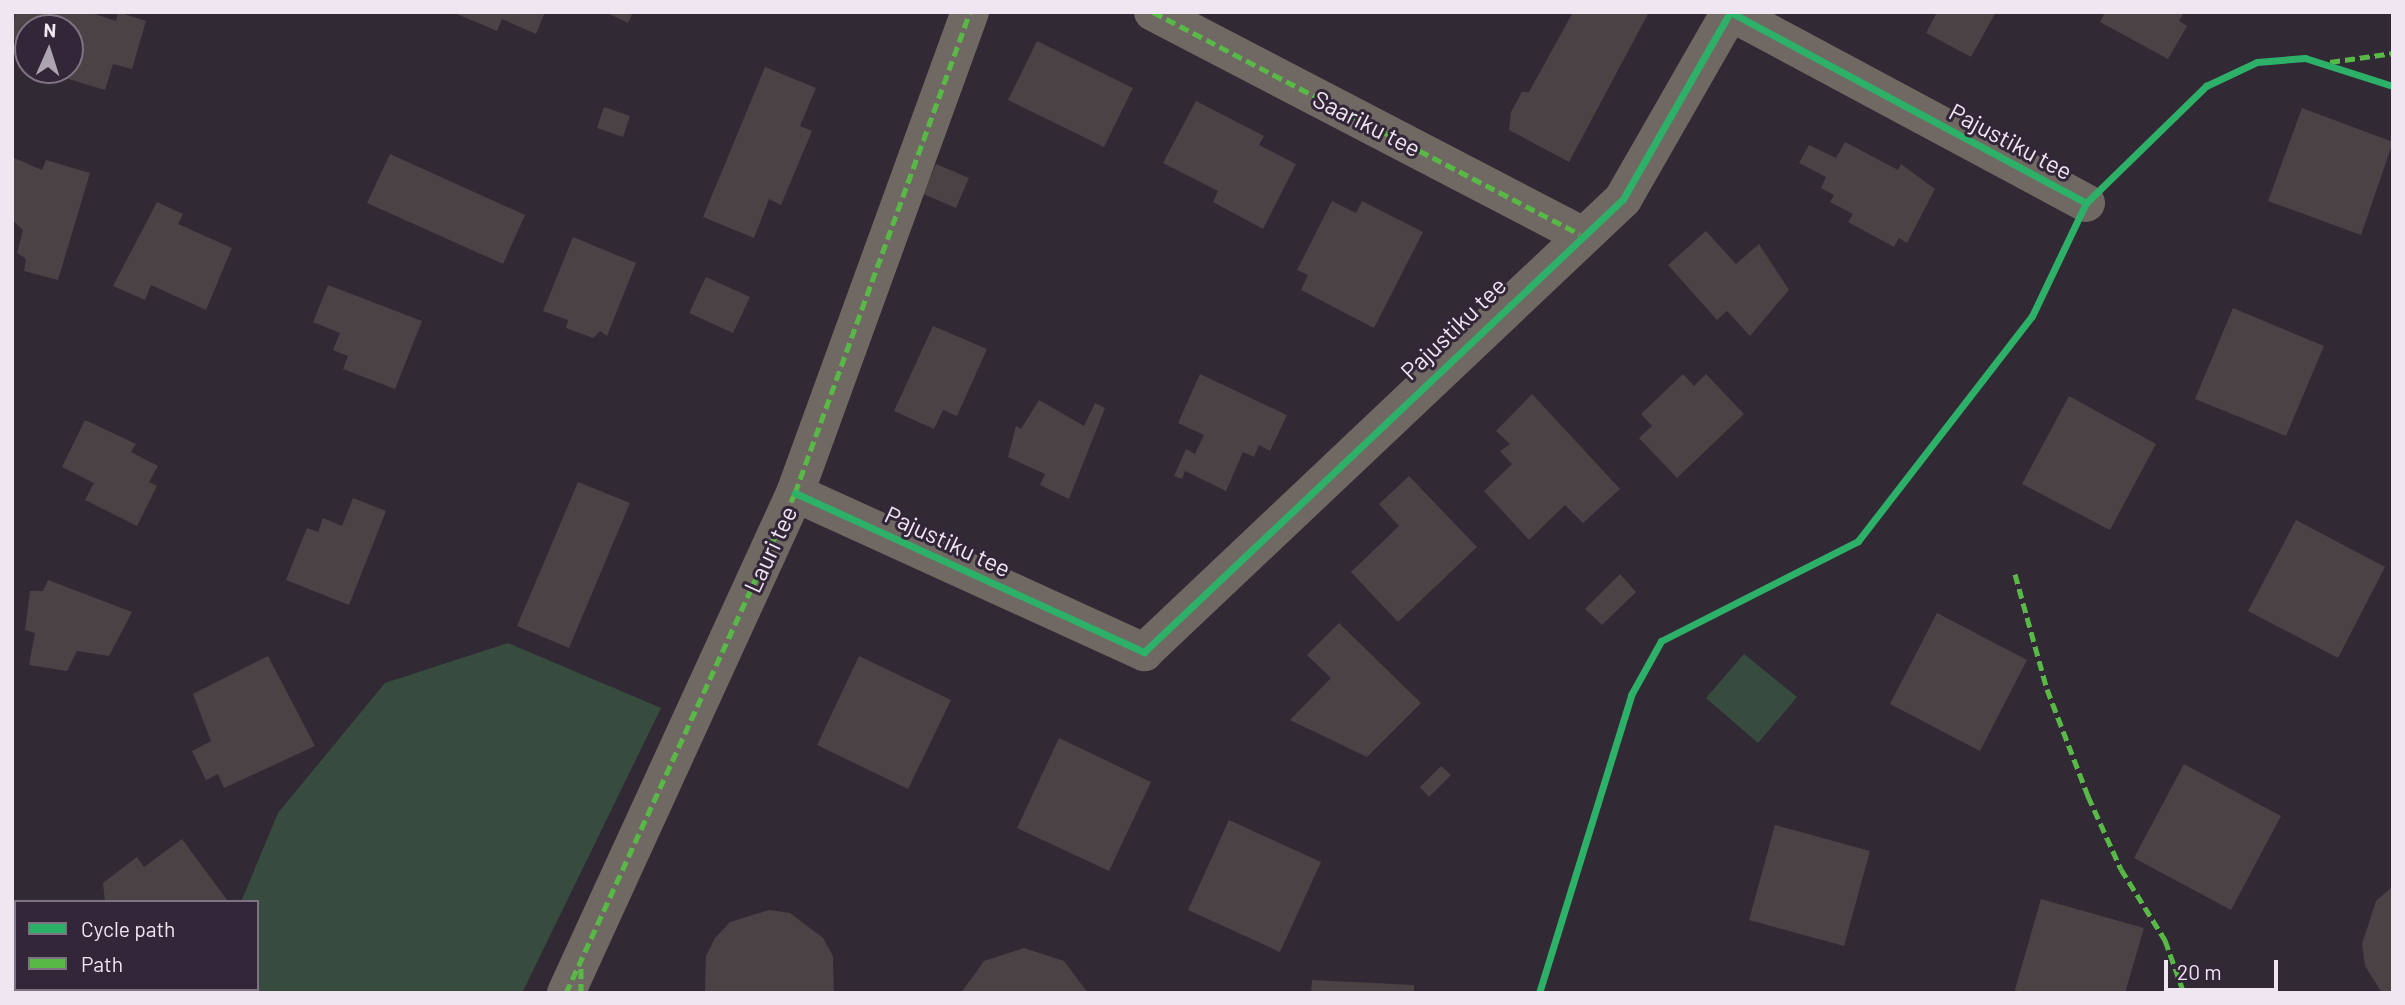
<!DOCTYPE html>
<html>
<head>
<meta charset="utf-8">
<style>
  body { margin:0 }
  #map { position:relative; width:2405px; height:1005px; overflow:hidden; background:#312a34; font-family:Barlow,sans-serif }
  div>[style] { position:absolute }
  .green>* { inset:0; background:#374c3e }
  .building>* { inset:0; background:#4a4244 }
  .street>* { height:38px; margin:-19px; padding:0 19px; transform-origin:19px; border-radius:19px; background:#706963 }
  .quiet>* { height:5px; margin-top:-2.5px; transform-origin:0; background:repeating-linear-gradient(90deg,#58b947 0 10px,transparent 0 15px) }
  .cycleway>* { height:7px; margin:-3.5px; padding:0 3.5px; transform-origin:3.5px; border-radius:3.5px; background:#2db169 }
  span { translate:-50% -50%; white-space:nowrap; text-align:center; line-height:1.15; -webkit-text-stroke:6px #332638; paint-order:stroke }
  .street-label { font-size:24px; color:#efe6f2 }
  .frame { position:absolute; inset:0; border:14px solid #efe6f2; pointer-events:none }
  .legend { position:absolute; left:14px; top:900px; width:245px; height:91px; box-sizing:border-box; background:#332638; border:2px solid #7e7382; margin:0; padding:9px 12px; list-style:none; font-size:21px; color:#efe6f2 }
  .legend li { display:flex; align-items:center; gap:14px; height:35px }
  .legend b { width:35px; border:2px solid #7e7382 }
  .north { position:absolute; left:14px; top:14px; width:70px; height:70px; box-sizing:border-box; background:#332638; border:2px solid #7e7382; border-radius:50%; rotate:3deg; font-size:19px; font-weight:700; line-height:28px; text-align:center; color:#efe6f2 }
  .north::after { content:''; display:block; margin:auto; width:24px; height:32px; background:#aca4b0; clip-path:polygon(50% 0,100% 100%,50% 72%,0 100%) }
  .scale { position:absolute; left:2164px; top:960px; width:114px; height:32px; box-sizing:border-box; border:4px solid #efe6f2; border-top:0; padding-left:9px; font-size:21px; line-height:24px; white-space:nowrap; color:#efe6f2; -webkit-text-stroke:5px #332638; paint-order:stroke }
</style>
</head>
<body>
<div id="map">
  <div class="green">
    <div style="clip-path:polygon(508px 643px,661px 708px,522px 993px,204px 993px,257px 989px,257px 902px,241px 902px,278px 813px,385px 683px)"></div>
    <div style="clip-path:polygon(1744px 654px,1797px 697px,1758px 743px,1706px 698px)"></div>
  </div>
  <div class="building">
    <div style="clip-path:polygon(15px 12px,89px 12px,116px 21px,118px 12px,146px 21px,132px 69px,113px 64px,105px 90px,42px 71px,70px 70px,70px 28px,28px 28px,28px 44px,12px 39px)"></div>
    <div style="clip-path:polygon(452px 12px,545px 12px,536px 34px,502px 19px,497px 31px)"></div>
    <div style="clip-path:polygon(605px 12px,633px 12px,628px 23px)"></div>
    <div style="clip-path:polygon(1573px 12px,1649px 12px,1569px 162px,1509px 130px,1511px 112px,1522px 92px,1529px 92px)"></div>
    <div style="clip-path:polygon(1937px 12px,1996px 12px,1971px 57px,1926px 33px)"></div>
    <div style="clip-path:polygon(2105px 12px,2184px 12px,2179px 21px,2187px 26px,2168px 59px,2100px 22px)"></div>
    <div style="clip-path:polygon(1037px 41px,1133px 88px,1104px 147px,1008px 100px)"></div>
    <div style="clip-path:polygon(765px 67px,816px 88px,800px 126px,812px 131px,781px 205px,769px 199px,754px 238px,703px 217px)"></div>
    <div style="clip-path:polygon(1196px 101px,1264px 136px,1259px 145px,1296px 164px,1263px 229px,1213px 202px,1218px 191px,1163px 163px)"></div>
    <div style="clip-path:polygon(604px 107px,630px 116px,623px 137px,597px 128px)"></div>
    <div style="clip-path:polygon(2302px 108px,2393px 142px,2361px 235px,2268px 201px)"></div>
    <div style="clip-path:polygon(1845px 142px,1898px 170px,1901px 164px,1935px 189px,1907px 243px,1899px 238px,1894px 247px,1848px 222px,1853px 214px,1830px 202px,1834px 195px,1821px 188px,1826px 177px,1799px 163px,1809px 145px,1836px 158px)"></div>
    <div style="clip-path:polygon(390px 154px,525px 215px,503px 264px,367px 203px)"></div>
    <div style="clip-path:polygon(12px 157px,42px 170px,46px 160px,90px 173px,58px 280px,24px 271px,26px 259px,17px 253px,23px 230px,12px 220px)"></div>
    <div style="clip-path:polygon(936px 164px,969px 178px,956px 208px,923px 194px)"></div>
    <div style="clip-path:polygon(1332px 201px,1356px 213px,1362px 201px,1423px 232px,1374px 328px,1301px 290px,1308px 275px,1297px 270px)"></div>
    <div style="clip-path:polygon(157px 202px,183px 214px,178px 224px,232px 248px,206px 310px,151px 285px,145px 300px,113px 286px)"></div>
    <div style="clip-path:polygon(1706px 231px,1736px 264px,1759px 244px,1789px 290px,1750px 336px,1727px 311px,1717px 320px,1668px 265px)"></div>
    <div style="clip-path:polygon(573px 237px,636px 263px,607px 336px,600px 331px,593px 338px,566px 328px,568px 320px,543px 311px)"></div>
    <div style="clip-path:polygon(706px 277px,750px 297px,733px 333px,689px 313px)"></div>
    <div style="clip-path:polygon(328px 285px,422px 321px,395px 389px,343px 369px,348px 356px,333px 350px,340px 333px,313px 322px)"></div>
    <div style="clip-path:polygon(2233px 308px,2324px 346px,2286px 436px,2195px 399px)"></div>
    <div style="clip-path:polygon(933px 326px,987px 349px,957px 416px,943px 410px,934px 429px,894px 411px)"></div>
    <div style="clip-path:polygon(1200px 374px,1287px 415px,1270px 451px,1259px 445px,1254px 457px,1243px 452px,1226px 491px,1185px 471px,1182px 479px,1174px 476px,1186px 449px,1195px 454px,1204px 435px,1178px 423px)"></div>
    <div style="clip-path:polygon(1683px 374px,1694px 386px,1706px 374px,1744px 414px,1677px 478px,1639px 438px,1652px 426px,1641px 414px)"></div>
    <div style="clip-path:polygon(1532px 394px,1620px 489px,1583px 523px,1565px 505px,1529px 540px,1484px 491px,1512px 464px,1500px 451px,1510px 444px,1496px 431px)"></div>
    <div style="clip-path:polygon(2069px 396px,2156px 444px,2110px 530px,2022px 484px)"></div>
    <div style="clip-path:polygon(1039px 400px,1084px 426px,1095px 403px,1105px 408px,1069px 499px,1040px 485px,1045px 474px,1008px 457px,1016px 426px,1021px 429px)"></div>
    <div style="clip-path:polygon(85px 420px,136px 444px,131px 452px,158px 466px,149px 482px,157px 486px,137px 526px,85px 500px,94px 483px,62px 467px)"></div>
    <div style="clip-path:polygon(1409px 476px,1477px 547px,1398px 622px,1351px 572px,1399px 526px,1379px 504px)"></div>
    <div style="clip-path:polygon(578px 482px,630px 503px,569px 648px,517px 626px)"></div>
    <div style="clip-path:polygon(353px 498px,386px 511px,349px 605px,286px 580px,307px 528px,318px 532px,323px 518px,342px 526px)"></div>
    <div style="clip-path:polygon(2296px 520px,2385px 567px,2338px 658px,2248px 611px)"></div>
    <div style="clip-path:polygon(1620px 574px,1636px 592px,1602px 625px,1585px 609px)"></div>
    <div style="clip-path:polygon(48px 580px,132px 612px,109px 656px,77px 651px,67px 671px,29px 665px,35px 633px,25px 630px,30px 591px,43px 591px)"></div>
    <div style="clip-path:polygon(1937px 613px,2027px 660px,1980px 751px,1890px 704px)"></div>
    <div style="clip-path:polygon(1339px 623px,1421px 703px,1367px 757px,1290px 720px,1331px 678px,1307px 655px)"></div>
    <div style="clip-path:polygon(268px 656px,315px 746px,224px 788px,218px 774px,206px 780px,192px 751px,211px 741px,193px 694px)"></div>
    <div style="clip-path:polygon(859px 656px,951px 700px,908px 789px,817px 745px)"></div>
    <div style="clip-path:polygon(1059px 738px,1151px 782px,1109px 871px,1017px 828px)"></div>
    <div style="clip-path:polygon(2184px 764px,2281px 816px,2231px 910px,2134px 858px)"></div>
    <div style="clip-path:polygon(1441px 766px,1451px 775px,1429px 797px,1420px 787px)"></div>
    <div style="clip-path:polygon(1229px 820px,1321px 862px,1280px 952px,1188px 910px)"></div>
    <div style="clip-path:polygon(1775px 825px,1870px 851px,1844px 946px,1749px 920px)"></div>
    <div style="clip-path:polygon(182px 839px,227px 900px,105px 902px,103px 883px,137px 857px,144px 867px)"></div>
    <div style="clip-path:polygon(2393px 886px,2393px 993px,2382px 993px,2365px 966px,2362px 944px,2376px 901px)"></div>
    <div style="clip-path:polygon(2041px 899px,2144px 928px,2125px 993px,2014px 993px)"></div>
    <div style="clip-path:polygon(769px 910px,790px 913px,823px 938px,833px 956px,834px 993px,705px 993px,706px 956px,715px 938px,730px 922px)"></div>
    <div style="clip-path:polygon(1024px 948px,1064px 961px,1088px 993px,961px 993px,984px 961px)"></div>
    <div style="clip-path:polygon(1312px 980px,1414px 985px,1414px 993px,1311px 993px)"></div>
  </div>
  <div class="street">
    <div style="left:1153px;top:12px;width:481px;rotate:27.5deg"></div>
    <div style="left:795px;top:493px;width:384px;rotate:24.5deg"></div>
    <div style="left:1144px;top:652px;width:659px;rotate:-43.4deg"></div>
    <div style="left:1623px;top:199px;width:215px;rotate:-60.2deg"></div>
    <div style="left:1730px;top:12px;width:404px;rotate:28.2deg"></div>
    <div style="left:566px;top:993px;width:550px;rotate:-65.39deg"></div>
    <div style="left:795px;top:493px;width:512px;rotate:-70.01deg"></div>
  </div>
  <div class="quiet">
    <div style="left:1153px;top:12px;width:481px;rotate:27.5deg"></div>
    <div style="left:2330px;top:62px;width:64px;rotate:-8.1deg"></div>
    <div style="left:2015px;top:574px;width:119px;rotate:74.5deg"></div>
    <div style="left:2047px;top:689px;width:115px;rotate:69deg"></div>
    <div style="left:2088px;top:796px;width:80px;rotate:65.7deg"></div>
    <div style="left:2121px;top:869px;width:84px;rotate:58.2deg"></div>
    <div style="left:2165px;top:940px;width:56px;rotate:70.3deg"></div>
    <div style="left:566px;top:993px;width:550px;rotate:-65.39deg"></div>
    <div style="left:795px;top:493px;width:512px;rotate:-70.01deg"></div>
    <div style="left:581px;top:993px;width:28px;rotate:-90deg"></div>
  </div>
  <div class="cycleway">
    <div style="left:795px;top:493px;width:384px;rotate:24.5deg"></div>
    <div style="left:1144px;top:652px;width:659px;rotate:-43.4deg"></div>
    <div style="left:1623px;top:199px;width:215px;rotate:-60.2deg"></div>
    <div style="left:1730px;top:12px;width:404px;rotate:28.2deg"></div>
    <div style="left:1539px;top:993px;width:312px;rotate:-72.8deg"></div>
    <div style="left:1631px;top:695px;width:62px;rotate:-60.9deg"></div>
    <div style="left:1661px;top:641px;width:221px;rotate:-26.9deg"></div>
    <div style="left:1858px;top:541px;width:284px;rotate:-52.3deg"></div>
    <div style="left:2032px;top:316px;width:125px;rotate:-64.5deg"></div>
    <div style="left:2086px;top:203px;width:168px;rotate:-44.3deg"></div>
    <div style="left:2206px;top:86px;width:56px;rotate:-25.2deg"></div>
    <div style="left:2257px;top:62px;width:48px;rotate:-4.8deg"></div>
    <div style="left:2305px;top:58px;width:92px;rotate:17.7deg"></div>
  </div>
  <div class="street-label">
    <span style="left:1367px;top:123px;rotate:27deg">Saariku tee</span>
    <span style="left:2011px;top:141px;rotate:28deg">Pajustiku tee</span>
    <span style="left:1453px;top:328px;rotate:-44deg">Pajustiku tee</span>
    <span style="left:948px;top:541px;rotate:25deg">Pajustiku tee</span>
    <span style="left:770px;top:549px;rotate:-65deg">Lauri tee</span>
  </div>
  <div class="frame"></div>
  <ul class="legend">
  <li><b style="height:9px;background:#2db169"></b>Cycle path</li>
  <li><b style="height:9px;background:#58b947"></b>Path</li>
  </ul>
  <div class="north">N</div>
  <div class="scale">20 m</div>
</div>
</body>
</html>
